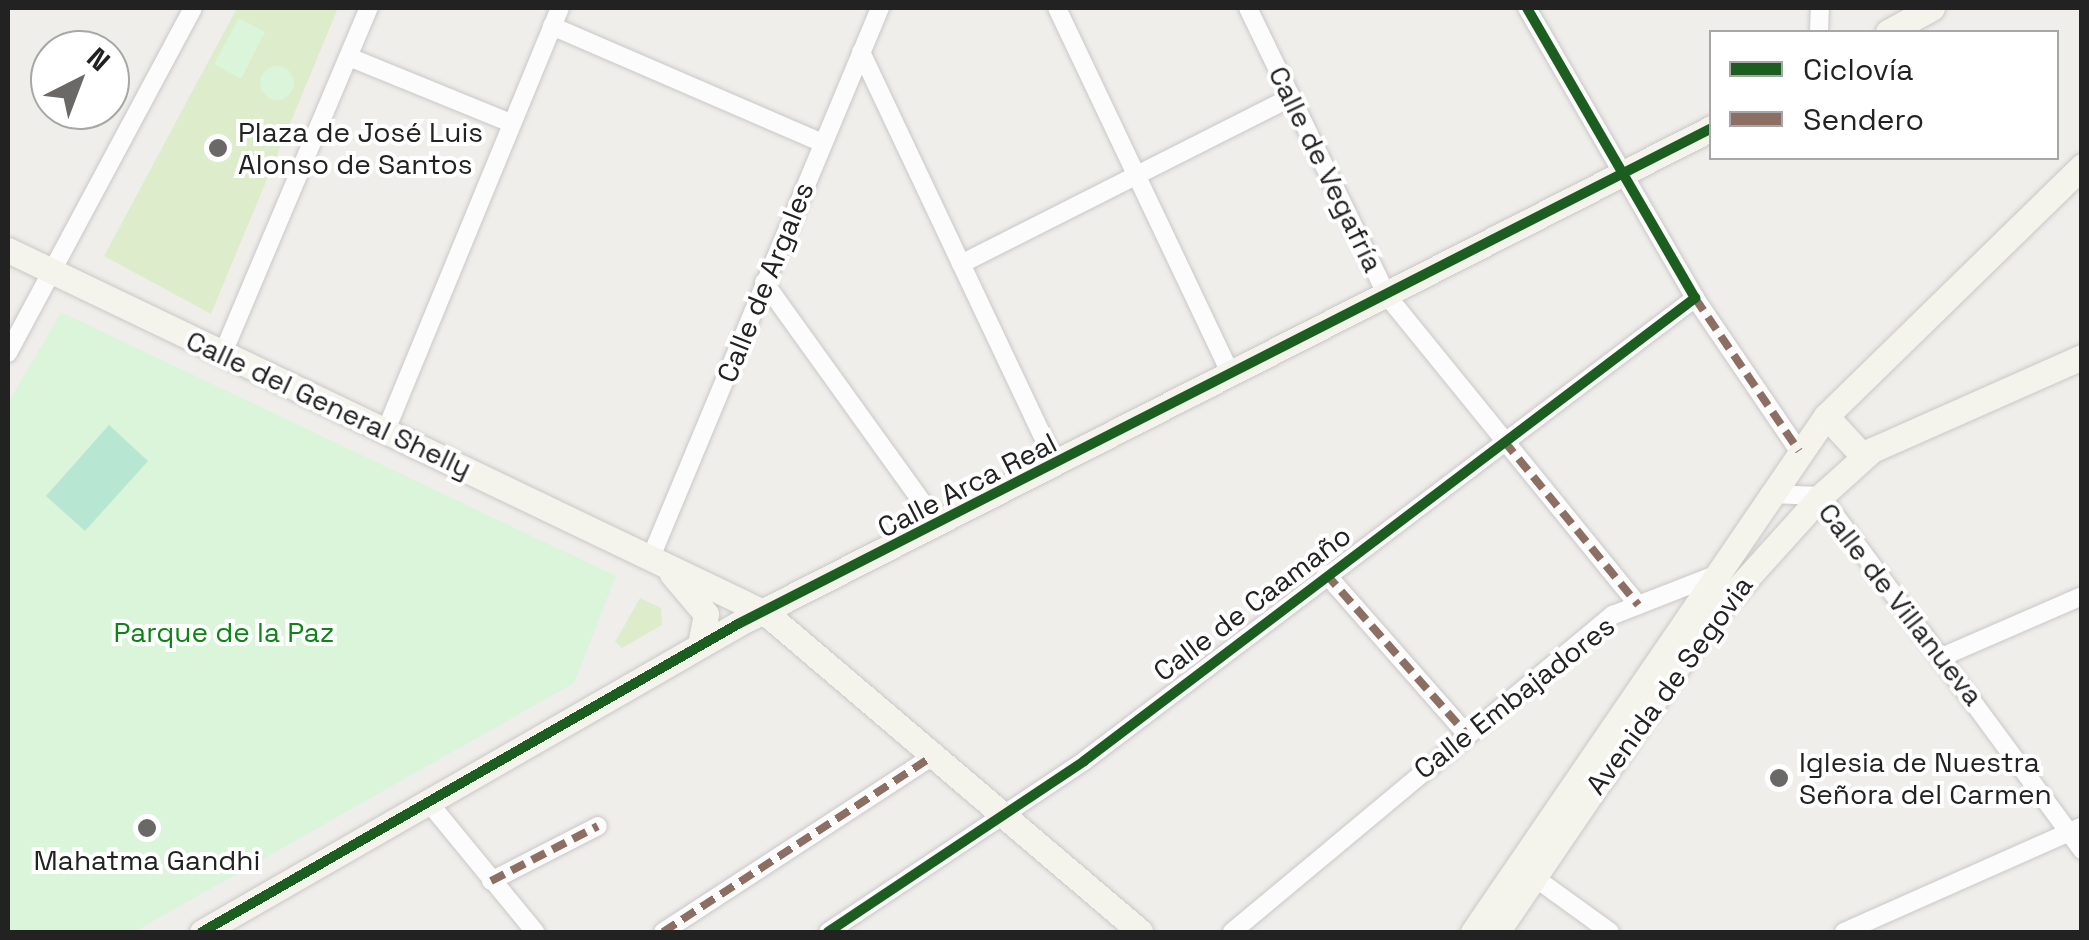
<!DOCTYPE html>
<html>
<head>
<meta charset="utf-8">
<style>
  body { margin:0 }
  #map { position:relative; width:2089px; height:940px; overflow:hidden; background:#f0eeeb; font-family:"Space Grotesk",sans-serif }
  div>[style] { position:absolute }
  .grass>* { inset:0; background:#ddeccb }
  .park>* { inset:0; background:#daf5da }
  .round { border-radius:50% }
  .pitch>* { inset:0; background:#b7e6d2 }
  .roads { filter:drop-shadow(0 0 2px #c9c8c7) drop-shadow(0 0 2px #c9c8c7) }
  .street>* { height:18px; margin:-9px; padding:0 9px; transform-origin:9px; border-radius:9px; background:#fdfcfc }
  .secondary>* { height:25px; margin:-12.5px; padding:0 12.5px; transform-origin:12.5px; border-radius:12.5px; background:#f4f4ed }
  .quiet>* { height:8px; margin-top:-4px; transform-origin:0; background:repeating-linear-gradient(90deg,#8d6e63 0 15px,transparent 0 23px) }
  .cycleway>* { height:10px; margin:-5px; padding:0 5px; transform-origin:5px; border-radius:5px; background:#1b5e20 }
  .dots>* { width:28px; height:28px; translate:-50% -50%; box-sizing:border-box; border:5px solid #fff; border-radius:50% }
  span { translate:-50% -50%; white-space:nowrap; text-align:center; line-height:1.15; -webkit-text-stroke:8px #fff; paint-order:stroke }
  .poi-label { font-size:28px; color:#222 }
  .left { translate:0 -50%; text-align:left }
  .street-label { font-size:28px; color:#222 }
  .park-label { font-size:28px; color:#0c8416 }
  .frame { position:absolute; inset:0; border:10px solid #222; pointer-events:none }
  .legend { position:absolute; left:1709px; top:30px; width:350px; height:130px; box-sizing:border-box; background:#fff; border:2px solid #a7a7a7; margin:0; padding:12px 18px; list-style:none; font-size:30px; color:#222 }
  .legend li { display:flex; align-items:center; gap:20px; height:50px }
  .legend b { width:50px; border:2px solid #a7a7a7 }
  .north { position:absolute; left:30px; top:30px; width:100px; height:100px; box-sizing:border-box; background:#fff; border:2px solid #a7a7a7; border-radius:50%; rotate:42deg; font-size:28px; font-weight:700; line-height:40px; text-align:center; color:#222 }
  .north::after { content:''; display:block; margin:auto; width:35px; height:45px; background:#6a6968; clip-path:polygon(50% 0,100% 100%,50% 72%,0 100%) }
</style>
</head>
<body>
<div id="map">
  <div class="grass">
    <div style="clip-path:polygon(237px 8px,338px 8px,211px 314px,104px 256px)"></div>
    <div style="clip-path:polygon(640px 598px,661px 608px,662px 625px,622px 648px,615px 642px)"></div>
  </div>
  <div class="park">
    <div style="clip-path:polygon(239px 18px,265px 32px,241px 79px,214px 64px)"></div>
    <div class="round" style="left:260px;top:66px;width:34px;height:34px"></div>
    <div style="clip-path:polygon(61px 312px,616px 576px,574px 683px,134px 932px,8px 932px,8px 403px)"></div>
  </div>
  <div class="pitch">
    <div style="clip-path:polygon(109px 425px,148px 461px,85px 531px,46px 496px)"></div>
  </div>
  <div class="roads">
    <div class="street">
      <div style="left:1057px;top:8px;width:406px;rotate:64.6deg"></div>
      <div style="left:1248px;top:8px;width:321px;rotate:64.2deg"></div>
      <div style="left:1388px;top:297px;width:397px;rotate:50.9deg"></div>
      <div style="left:1527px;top:8px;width:335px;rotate:59.9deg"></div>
      <div style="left:1695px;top:298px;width:185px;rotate:55.8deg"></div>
      <div style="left:552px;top:26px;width:294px;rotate:23.4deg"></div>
      <div style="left:1819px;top:32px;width:24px;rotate:-88deg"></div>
      <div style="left:861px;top:52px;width:456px;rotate:64.7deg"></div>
      <div style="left:349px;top:57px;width:175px;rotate:22.2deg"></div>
      <div style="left:961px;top:264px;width:370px;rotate:-26.8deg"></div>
      <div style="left:764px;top:282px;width:298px;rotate:54.3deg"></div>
      <div style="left:8px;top:353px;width:391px;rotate:-61.8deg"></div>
      <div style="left:223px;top:353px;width:375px;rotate:-67.1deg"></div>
      <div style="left:386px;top:430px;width:456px;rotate:-67.6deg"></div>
      <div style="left:1769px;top:494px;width:52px;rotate:2.2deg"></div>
      <div style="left:1821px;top:496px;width:440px;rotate:53.6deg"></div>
      <div style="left:651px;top:557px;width:595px;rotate:-67.36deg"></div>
      <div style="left:1326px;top:574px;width:210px;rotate:48.7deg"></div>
      <div style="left:1944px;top:656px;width:150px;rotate:-23.5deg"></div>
      <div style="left:430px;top:804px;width:166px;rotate:50.6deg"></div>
      <div style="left:1534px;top:877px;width:94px;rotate:35.9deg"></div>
      <div style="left:491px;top:881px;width:120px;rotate:-27.2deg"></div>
      <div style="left:663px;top:932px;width:320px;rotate:-33.1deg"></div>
      <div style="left:828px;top:932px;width:308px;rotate:-33.7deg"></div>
      <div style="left:1084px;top:761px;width:767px;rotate:-37.15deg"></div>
      <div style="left:1232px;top:932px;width:496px;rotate:-39.8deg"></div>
      <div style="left:1613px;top:615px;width:104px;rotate:-21.4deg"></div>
      <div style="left:1844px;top:932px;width:259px;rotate:-23.9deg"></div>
    </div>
    <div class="secondary">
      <div style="left:1888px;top:32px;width:50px;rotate:-28.6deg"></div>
      <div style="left:8px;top:250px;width:842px;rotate:25.62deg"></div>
      <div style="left:767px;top:614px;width:490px;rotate:40.4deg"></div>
      <div style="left:1826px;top:416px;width:54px;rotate:47.2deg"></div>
      <div style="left:672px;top:574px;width:52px;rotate:49.6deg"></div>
      <div style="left:706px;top:614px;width:32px;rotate:101deg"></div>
      <div style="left:202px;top:932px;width:618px;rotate:-29.88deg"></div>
      <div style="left:738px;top:624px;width:1093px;rotate:-26.99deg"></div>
      <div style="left:1473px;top:932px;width:625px;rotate:-55.62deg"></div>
      <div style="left:1826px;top:416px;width:358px;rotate:-44.3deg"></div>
      <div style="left:1497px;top:932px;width:379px;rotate:-55.8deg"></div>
      <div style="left:1710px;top:619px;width:166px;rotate:-47.9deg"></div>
      <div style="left:1821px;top:496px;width:69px;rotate:-42deg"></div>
      <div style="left:1872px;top:450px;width:230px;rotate:-23.9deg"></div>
    </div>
  </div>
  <div class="quiet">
    <div style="left:1695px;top:298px;width:185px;rotate:55.8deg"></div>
    <div style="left:1504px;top:441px;width:212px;rotate:50.7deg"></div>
    <div style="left:1326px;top:574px;width:210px;rotate:48.7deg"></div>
    <div style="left:491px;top:881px;width:120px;rotate:-27.2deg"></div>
    <div style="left:663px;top:932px;width:320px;rotate:-33.1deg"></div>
  </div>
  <div class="cycleway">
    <div style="left:202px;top:932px;width:618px;rotate:-29.88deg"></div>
    <div style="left:738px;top:624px;width:1093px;rotate:-26.99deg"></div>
    <div style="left:828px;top:932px;width:308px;rotate:-33.7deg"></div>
    <div style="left:1084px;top:761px;width:767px;rotate:-37.15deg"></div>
    <div style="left:1695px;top:298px;width:335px;rotate:-120.1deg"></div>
  </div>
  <div class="dots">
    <div style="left:218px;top:148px;background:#6a6968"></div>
    <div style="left:1779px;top:778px;background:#6a6968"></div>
    <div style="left:147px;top:828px;background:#6a6968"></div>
  </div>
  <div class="poi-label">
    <span class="left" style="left:238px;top:148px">Plaza de José Luis<br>Alonso de Santos</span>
    <span class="left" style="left:1799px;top:778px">Iglesia de Nuestra<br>Señora del Carmen</span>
    <span style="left:147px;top:860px">Mahatma Gandhi</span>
  </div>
  <div class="street-label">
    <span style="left:1326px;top:169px;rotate:64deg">Calle de Vegafría</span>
    <span style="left:765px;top:282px;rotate:-68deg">Calle de Argales</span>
    <span style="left:329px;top:404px;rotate:25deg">Calle del General Shelly</span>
    <span style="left:967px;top:485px;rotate:-27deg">Calle Arca Real</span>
    <span style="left:1252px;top:603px;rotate:-37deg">Calle de Caamaño</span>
    <span style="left:1901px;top:604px;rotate:52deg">Calle de Villanueva</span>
    <span style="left:1669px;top:685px;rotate:-54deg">Avenida de Segovia</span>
    <span style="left:1514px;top:697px;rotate:-38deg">Calle Embajadores</span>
  </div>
  <div class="park-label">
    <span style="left:224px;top:632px">Parque de la Paz</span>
  </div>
  <div class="frame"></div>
  <ul class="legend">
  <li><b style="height:12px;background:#1b5e20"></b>Ciclovía</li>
  <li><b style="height:12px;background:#8d6e63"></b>Sendero</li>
  </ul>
  <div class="north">N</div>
</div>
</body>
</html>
